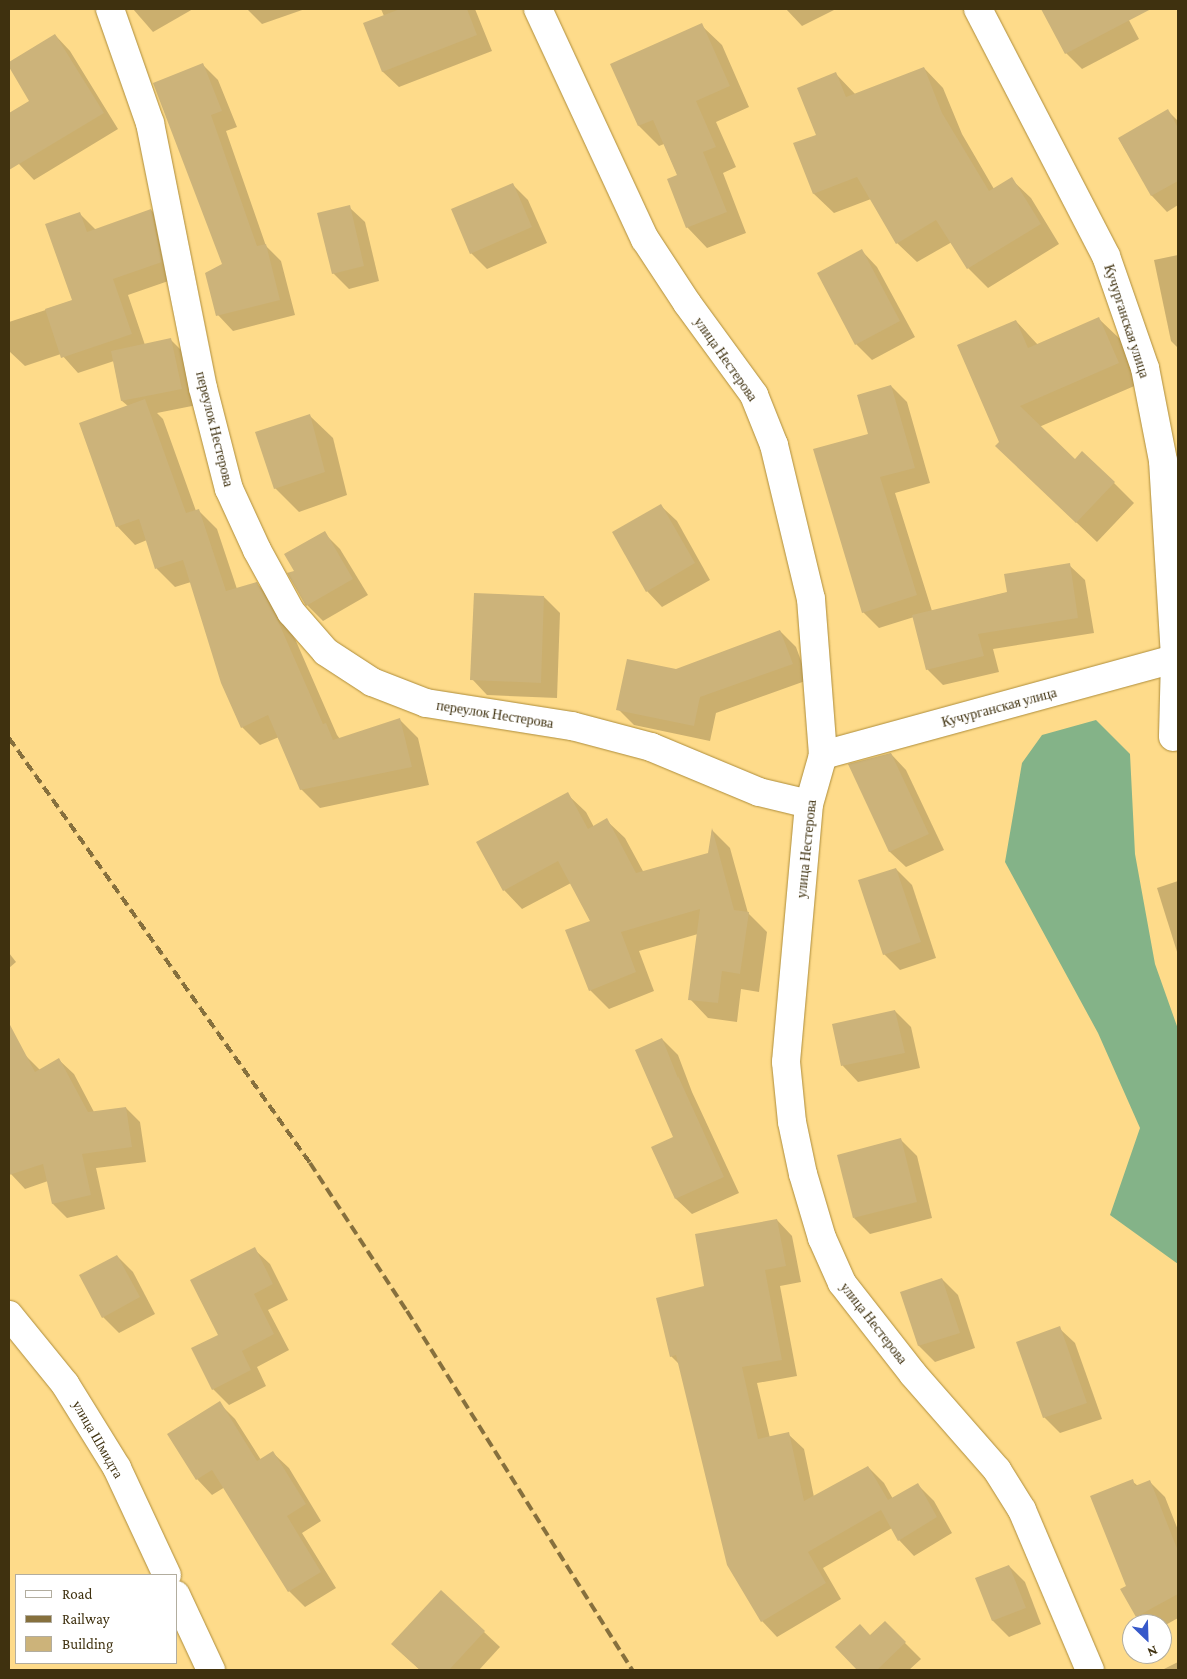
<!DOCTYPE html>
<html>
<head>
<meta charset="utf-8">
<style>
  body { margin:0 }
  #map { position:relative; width:1187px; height:1679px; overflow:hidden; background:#fedb8a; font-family:"Crimson Pro",serif }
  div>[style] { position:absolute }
  .forest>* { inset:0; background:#84b388 }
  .shadow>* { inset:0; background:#0003 }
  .building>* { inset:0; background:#ccb37a }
  .roads { filter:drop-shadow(0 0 1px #ae8d3b) drop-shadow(0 0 1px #ae8d3b) }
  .pedestrian>* { height:28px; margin:-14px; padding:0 14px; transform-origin:14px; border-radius:14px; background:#fff }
  .minor>* { height:28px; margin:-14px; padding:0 14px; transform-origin:14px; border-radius:14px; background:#fff }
  .rail>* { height:4px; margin-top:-2px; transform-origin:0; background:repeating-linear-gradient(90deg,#86703d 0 10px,transparent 0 15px) }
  span { translate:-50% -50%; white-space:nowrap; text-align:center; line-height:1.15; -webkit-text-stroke:4px #fff; paint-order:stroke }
  .street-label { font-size:14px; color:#3f310f }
  .frame { position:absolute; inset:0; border:10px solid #3f310f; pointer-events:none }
  .legend { position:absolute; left:15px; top:1574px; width:162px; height:90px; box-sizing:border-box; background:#fff; border:1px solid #b2ad9f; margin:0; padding:6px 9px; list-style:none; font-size:15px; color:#3f310f }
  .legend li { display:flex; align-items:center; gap:10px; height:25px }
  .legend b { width:25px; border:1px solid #b2ad9f }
  .north { position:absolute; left:1122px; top:1614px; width:50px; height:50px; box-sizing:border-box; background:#fff; border:1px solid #b2ad9f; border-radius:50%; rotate:156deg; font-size:14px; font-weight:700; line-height:20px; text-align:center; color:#3f310f }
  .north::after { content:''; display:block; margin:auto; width:18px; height:22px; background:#3759ca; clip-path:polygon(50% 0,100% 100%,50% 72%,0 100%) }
</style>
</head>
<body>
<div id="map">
  <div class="forest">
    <div style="clip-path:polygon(1096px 720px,1130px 754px,1135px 854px,1155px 964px,1178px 1029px,1178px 1264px,1110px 1215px,1140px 1128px,1098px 1033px,1005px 862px,1022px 763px,1042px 735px)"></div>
  </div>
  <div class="shadow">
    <div style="clip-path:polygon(133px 9px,193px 9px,153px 32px)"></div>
    <div style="clip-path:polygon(247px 9px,305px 9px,262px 24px)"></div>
    <div style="clip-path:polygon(381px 9px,475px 9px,492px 51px,399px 87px,383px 72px,364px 24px,384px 16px)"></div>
    <div style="clip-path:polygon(786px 9px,836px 9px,802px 26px)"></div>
    <div style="clip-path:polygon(1050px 9px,1123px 9px,1139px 39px,1082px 69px,1066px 53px,1044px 12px)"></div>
    <div style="clip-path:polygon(701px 25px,722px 45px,749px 107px,716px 122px,736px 167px,723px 173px,746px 233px,707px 248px,687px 227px,678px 176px,664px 144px,659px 146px,639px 126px,612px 64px)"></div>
    <div style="clip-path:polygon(55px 35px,70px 51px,118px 129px,34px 180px,19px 164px,9px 148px,9px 115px,31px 101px,9px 63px)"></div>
    <div style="clip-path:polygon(202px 64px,218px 80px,237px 127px,226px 131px,266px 246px,281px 261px,295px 315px,233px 331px,218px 315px,224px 265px)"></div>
    <div style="clip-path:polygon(924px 68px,943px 88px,962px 134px,994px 189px,1011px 179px,1031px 198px,1059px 244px,988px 288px,968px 268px,952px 242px,917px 262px,897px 243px,871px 199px,834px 213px,814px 194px,795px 144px,818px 135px,836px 74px,856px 95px)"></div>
    <div style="clip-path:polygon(1168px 111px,1178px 121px,1178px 205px,1167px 212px,1152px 196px,1119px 139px)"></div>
    <div style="clip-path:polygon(512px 184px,528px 200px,547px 243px,487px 269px,471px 253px,453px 210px)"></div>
    <div style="clip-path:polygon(349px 207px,365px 222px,379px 281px,349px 289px,333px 273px)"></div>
    <div style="clip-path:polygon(151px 210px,167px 226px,177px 278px,128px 295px,145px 345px,171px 340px,187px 356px,197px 405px,157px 413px,163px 419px,196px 511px,199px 511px,217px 529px,237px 589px,256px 583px,275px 602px,296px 641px,337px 735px,340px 739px,400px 720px,418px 738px,429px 785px,320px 808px,301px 789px,279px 737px,260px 745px,242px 727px,191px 582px,175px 587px,157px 569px,147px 540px,135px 545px,117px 526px,128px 406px,122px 401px,114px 361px,78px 373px,61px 354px,25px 366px,9px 351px,9px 322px,73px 301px,80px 214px,96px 230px)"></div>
    <div style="clip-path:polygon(862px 251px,877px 267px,915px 337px,872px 360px,856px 344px)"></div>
    <div style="clip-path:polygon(1178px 255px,1178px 348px,1171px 341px,1154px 260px)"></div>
    <div style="clip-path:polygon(1099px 319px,1120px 339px,1139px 384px,1039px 427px,1075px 461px,1114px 483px,1134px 503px,1097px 542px,1017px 466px,1000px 442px,1016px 321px,1038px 345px)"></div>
    <div style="clip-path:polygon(891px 386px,907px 402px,930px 483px,895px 493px,932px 611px,1009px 592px,1069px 565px,1085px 580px,1094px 633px,993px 649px,999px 672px,943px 685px,927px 669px,914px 617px,879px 628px,863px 612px,870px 435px)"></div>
    <div style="clip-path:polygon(309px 415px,333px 438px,347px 495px,299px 512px,275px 488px)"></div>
    <div style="clip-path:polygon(661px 506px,677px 521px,710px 580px,662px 607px,647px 591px)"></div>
    <div style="clip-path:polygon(324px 533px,340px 549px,368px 595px,323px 621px,307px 605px,296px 571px)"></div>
    <div style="clip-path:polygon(544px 597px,560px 613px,557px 698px,487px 695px,472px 679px)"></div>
    <div style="clip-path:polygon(780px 631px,796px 647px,808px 680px,716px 713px,710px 741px,634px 725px,618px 709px,676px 670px)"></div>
    <div style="clip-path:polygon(891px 754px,906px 770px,944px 850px,906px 867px,890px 852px,850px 765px)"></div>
    <div style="clip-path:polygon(567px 794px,586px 812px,594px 827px,606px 820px,625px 838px,644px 873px,709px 854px,712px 830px,730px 848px,748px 913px,767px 932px,759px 992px,741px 989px,737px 1022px,708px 1018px,690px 999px,698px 934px,639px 951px,654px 991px,609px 1009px,590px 990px,591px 922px,571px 883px,522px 909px,504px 890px)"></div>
    <div style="clip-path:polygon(896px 869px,912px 885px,936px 958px,900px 970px,884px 954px)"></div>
    <div style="clip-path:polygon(1178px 881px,1178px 955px,1157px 888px)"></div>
    <div style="clip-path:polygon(9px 953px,16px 962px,9px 968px)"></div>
    <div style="clip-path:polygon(895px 1011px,911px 1027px,920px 1068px,858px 1082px,843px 1066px,833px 1025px)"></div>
    <div style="clip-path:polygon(662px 1039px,678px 1055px,692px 1092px,739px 1193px,692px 1214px,676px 1199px,675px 1138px)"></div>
    <div style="clip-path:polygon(23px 1053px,40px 1070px,59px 1060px,74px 1074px,94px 1112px,126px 1108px,140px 1122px,146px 1162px,96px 1168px,105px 1209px,67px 1218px,53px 1204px,48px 1181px,25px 1189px,11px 1174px,9px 1168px,9px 1060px)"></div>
    <div style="clip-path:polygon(901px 1140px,917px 1156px,932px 1218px,870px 1234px,854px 1218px)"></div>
    <div style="clip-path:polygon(777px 1220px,792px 1236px,801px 1282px,780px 1286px,797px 1376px,757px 1383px,770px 1438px,788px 1434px,804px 1449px,814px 1497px,868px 1467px,884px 1483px,893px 1499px,918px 1485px,934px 1501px,952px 1533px,914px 1556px,899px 1540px,892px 1528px,823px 1568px,841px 1599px,777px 1637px,762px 1621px,680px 1365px,671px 1356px,706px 1287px)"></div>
    <div style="clip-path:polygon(254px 1249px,270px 1264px,288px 1300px,268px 1310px,289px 1350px,257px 1367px,266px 1386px,229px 1405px,213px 1389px,219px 1335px)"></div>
    <div style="clip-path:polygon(117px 1256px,133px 1272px,155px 1314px,119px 1333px,103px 1317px)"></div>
    <div style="clip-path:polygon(942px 1279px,958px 1295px,975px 1348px,935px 1362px,919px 1346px,902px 1293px)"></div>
    <div style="clip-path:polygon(1059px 1328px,1075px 1343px,1102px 1419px,1060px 1433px,1044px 1417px)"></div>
    <div style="clip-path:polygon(219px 1403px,235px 1419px,261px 1460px,273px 1453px,289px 1468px,321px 1521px,302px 1533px,336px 1588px,305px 1607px,289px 1591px,225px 1487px,212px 1495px,197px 1479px)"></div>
    <div style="clip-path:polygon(1132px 1481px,1138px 1486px,1150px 1482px,1165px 1497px,1178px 1530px,1178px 1618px,1162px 1627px,1162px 1624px,1144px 1624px,1137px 1617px,1127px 1587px)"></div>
    <div style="clip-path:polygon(1009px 1566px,1025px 1582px,1041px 1624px,1009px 1637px,993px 1621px,977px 1578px)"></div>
    <div style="clip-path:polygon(885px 1623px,921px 1659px,909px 1670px,859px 1670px,837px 1647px,871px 1636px)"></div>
    <div style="clip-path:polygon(484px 1632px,500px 1647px,479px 1670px,420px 1670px,392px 1644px)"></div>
    <div style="clip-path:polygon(1178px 1662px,1178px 1670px,1165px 1670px,1164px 1669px)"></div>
  </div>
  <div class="building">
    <div style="clip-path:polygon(400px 9px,467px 9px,477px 35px,382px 72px,363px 23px)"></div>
    <div style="clip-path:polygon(1041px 9px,1151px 9px,1065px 54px)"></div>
    <div style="clip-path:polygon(702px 23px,730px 86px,696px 101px,716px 147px,703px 152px,727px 212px,686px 228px,667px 179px,677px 175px,653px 120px,638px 126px,610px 64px)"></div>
    <div style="clip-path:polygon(55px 34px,104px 113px,9px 170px,9px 113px,29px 101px,9px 67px,9px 62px)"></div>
    <div style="clip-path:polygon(203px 63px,222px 111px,211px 115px,257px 246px,266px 244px,280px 300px,216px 316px,205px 273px,222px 264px,153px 83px)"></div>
    <div style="clip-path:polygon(924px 67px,942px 113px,989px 191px,1012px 177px,1041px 224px,967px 269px,936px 220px,896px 244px,857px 177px,813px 194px,793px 143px,816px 135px,797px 88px,836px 72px,846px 97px)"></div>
    <div style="clip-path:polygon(1168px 109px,1178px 128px,1178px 181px,1151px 196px,1118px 138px)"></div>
    <div style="clip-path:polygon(513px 183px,532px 227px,470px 254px,451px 209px)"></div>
    <div style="clip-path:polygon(350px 205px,364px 266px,332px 274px,317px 213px)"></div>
    <div style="clip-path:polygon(151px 209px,162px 262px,113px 279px,132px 334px,61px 358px,45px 309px,72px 300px,45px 224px,80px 212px,87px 232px)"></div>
    <div style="clip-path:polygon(862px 249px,900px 321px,855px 345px,817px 273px)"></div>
    <div style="clip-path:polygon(1099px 317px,1119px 363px,1020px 406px,1075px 459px,1082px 451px,1115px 482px,1076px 523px,995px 446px,999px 442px,957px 345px,1016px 320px,1028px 348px)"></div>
    <div style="clip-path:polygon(171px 338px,182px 389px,121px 401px,111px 351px)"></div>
    <div style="clip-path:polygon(891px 385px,915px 468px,880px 477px,917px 595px,862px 613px,813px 449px,868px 434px,857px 395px)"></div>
    <div style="clip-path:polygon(145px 399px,186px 513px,199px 509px,226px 591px,257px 582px,278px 621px,323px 724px,326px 723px,333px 740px,400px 718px,412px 767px,300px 790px,268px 715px,241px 728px,221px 683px,183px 560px,155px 569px,139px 519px,116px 527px,79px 423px)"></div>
    <div style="clip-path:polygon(310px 414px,325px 472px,274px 489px,255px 432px)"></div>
    <div style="clip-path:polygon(661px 504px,695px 563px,646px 592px,612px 532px)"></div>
    <div style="clip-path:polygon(325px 531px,353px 579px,306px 606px,287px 573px,294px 571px,284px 554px)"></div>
    <div style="clip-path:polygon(1070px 563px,1078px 618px,978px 634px,984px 656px,926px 670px,912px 615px,1007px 592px,1004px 574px)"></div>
    <div style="clip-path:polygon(474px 593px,544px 596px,541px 683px,470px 680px)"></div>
    <div style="clip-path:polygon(780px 630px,793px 664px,700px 697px,694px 726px,616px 710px,627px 659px,676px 669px)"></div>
    <div style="clip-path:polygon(891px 753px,929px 834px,889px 852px,848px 764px)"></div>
    <div style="clip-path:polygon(568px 792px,588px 829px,607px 818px,636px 873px,708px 853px,712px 828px,734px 910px,749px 912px,740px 974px,722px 971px,718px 1003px,688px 1000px,700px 909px,621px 932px,636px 972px,589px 991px,565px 930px,590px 921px,558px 861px,503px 891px,476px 842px)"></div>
    <div style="clip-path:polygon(896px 868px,921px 942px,883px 955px,858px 880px)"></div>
    <div style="clip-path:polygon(895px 1010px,905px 1053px,841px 1066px,832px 1024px)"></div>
    <div style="clip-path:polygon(9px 1023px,35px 1072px,59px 1058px,88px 1112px,126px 1107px,132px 1147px,82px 1154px,91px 1195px,52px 1204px,43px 1164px,9px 1175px)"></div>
    <div style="clip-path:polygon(662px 1038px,678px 1078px,678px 1076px,724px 1177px,675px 1199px,651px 1147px,673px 1137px,635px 1050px)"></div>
    <div style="clip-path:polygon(901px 1138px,917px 1202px,853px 1218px,837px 1155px)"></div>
    <div style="clip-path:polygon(777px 1219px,786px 1266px,765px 1270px,782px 1360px,742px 1367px,758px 1439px,789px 1432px,804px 1501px,868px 1466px,888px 1500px,918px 1483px,937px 1517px,898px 1541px,881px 1510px,808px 1552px,826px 1583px,761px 1622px,727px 1565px,676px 1355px,670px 1357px,656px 1298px,704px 1286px,695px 1234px)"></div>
    <div style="clip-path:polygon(255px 1247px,273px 1284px,254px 1294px,274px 1334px,242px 1351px,251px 1370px,212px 1390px,191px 1348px,218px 1335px,190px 1280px)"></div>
    <div style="clip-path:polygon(117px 1255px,140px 1297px,102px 1318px,79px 1275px)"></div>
    <div style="clip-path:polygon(942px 1278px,960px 1333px,918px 1346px,900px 1292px)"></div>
    <div style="clip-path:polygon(1060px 1326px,1087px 1403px,1043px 1418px,1016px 1342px)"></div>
    <div style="clip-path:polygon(220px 1401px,257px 1461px,273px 1451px,306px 1504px,287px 1516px,321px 1572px,288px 1592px,212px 1470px,196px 1480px,167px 1434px)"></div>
    <div style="clip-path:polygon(1133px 1479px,1135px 1486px,1150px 1480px,1178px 1551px,1178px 1594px,1136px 1617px,1120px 1589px,1126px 1586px,1090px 1496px)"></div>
    <div style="clip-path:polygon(1009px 1565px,1026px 1608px,992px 1621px,975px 1578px)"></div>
    <div style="clip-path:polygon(441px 1590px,485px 1631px,449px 1670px,420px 1670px,391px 1644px)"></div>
    <div style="clip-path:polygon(885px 1621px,906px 1642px,877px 1670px,857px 1670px,835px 1647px,860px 1624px,870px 1635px)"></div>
  </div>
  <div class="roads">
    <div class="pedestrian">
      <div style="left:823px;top:755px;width:365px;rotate:-15.3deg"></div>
    </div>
    <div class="minor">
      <div style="left:110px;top:9px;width:121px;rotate:70.7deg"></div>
      <div style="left:150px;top:123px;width:270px;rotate:78.7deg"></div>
      <div style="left:203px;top:388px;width:104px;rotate:75.6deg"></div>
      <div style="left:229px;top:489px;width:67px;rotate:65.3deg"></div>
      <div style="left:257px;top:550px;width:71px;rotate:61.3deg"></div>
      <div style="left:291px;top:612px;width:53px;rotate:48.8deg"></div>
      <div style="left:326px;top:652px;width:55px;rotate:33.1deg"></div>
      <div style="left:372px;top:682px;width:58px;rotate:21.3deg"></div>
      <div style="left:426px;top:703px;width:148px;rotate:9deg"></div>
      <div style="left:572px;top:726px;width:82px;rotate:14.9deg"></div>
      <div style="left:651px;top:747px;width:117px;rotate:22.6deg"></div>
      <div style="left:759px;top:792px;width:51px;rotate:13.5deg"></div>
      <div style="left:538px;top:9px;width:254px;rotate:65.1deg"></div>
      <div style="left:645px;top:239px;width:77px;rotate:56.7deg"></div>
      <div style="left:687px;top:303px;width:114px;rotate:53.9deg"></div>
      <div style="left:754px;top:395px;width:54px;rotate:68.2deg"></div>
      <div style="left:774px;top:445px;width:158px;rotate:76.5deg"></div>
      <div style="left:811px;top:599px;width:156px;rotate:85.6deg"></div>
      <div style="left:823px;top:755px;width:51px;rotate:105.9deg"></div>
      <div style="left:809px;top:804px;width:259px;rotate:95.1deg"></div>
      <div style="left:786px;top:1062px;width:60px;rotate:84.3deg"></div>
      <div style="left:792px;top:1122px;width:53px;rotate:78.1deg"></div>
      <div style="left:803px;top:1174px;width:67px;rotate:73.5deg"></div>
      <div style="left:822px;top:1238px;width:49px;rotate:66deg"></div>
      <div style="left:842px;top:1283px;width:115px;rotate:52deg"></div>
      <div style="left:913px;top:1374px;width:128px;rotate:48.8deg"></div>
      <div style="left:997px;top:1470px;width:47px;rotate:58deg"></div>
      <div style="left:1022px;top:1510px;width:174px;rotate:67deg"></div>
      <div style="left:978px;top:9px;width:278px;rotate:62.6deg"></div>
      <div style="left:1106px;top:256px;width:119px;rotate:70.8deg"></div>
      <div style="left:1145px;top:368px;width:95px;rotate:79deg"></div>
      <div style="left:1163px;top:461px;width:198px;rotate:86.5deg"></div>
      <div style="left:1175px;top:659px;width:78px;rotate:91.5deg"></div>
      <div style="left:9px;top:1315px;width:89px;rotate:50.9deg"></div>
      <div style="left:65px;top:1384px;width:99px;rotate:58.2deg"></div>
      <div style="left:117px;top:1468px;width:118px;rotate:65deg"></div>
      <div style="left:176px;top:1595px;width:83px;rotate:65deg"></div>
    </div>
  </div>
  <div class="rail">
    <div style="left:9px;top:738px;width:521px;rotate:54.69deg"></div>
    <div style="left:310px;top:1163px;width:177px;rotate:56.8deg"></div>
    <div style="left:407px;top:1311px;width:424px;rotate:57.9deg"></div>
  </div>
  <div class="street-label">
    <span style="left:1127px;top:321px;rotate:72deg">Кучурганская улица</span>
    <span style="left:726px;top:359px;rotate:55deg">улица Нестерова</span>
    <span style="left:215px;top:429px;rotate:76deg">переулок Нестерова</span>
    <span style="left:999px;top:707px;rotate:-15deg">Кучурганская улица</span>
    <span style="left:495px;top:714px;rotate:9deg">переулок Нестерова</span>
    <span style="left:806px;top:849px;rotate:-84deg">улица Нестерова</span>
    <span style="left:874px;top:1323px;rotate:52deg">улица Нестерова</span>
    <span style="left:98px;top:1439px;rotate:60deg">улица Шмидта</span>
  </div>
  <div class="frame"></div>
  <ul class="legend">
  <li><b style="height:6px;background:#fff"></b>Road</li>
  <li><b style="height:6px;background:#86703d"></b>Railway</li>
  <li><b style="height:14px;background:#ccb37a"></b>Building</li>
  </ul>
  <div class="north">N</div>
</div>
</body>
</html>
